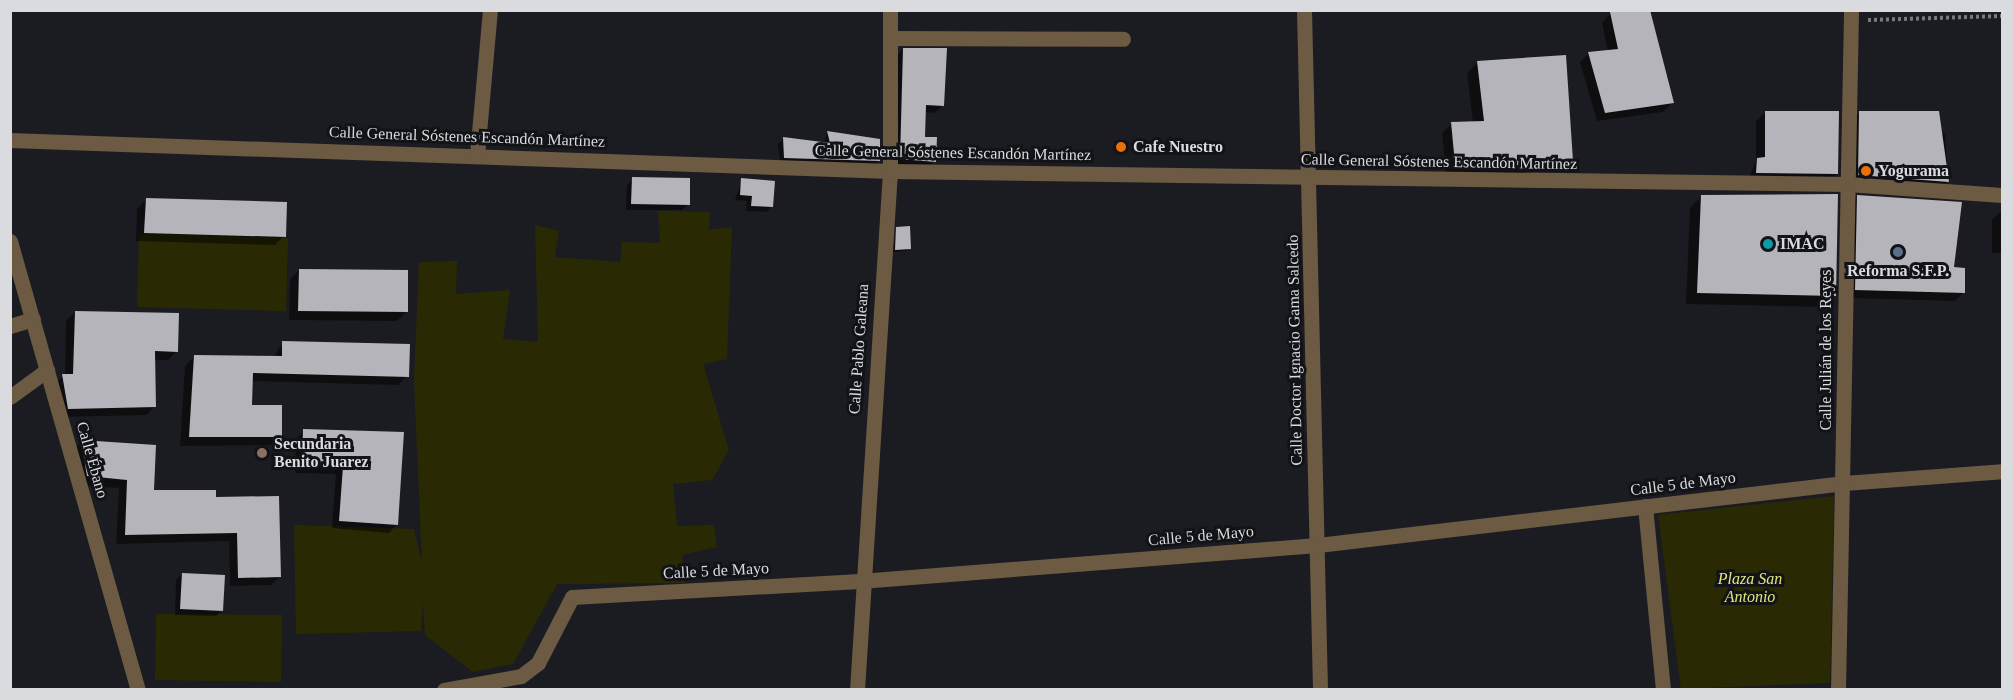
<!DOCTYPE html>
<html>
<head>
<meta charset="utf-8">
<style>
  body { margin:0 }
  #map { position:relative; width:2013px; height:700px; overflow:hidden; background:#1b1c21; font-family:"Times New Roman",serif }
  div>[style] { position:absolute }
  .green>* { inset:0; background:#292a04 }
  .shadow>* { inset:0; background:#0007 }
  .building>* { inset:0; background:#b5b4ba }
  .path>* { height:4px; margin-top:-2px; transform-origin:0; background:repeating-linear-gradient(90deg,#797a7e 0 3px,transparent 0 6px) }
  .minor>* { height:15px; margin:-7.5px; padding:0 7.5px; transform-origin:7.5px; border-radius:7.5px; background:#6c5a43 }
  .dots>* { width:16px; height:16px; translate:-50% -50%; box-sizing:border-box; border:3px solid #121317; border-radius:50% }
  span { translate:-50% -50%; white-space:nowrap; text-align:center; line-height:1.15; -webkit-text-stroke:6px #121317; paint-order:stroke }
  .street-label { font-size:16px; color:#dadbde }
  .poi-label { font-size:16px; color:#dadbde; font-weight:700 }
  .left { translate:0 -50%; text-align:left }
  .park-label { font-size:16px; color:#e1e47f; font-style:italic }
  .frame { position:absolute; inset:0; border:12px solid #dadbde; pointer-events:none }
</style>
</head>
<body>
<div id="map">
  <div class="green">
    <div style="clip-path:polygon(658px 211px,710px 212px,709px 230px,732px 227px,727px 359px,703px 364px,729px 450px,712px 480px,673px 484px,677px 526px,714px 525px,717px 547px,682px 555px,685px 583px,557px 584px,513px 664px,473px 672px,425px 635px,423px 602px,421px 631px,296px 634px,294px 525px,414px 529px,422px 563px,414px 381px,419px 262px,457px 261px,456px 294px,510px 290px,503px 339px,538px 342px,535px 225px,559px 231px,555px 257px,620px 262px,622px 242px,660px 243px)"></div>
    <div style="clip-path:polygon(139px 233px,288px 238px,286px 311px,137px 307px)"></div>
    <div style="clip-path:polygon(1834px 496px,1830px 683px,1681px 689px,1658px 515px)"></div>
    <div style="clip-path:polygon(156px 614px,282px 615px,281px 682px,155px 680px)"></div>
  </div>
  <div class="shadow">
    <div style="clip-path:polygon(1611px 13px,1672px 103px,1663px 112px,1597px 121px,1580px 62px,1589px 53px,1608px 52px,1602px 23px)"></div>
    <div style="clip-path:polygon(903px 49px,943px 105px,935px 113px,924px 112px,923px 138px,934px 161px,927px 169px,895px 168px,896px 57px)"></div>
    <div style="clip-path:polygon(1477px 63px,1571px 160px,1561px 170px,1532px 172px,1524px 179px,1446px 173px,1442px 133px,1452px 123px,1473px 122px,1467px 73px)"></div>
    <div style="clip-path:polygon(1765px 112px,1837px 174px,1827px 183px,1747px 182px,1756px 161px,1756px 121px)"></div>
    <div style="clip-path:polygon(1859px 113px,1945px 134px,1948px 181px,1940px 189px,1850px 183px,1851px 121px)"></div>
    <div style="clip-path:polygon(827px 132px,879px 140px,879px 160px,873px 166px,780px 162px,778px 144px,784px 139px,824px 144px)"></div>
    <div style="clip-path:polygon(633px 179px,688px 204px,682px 210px,626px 210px,627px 185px)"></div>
    <div style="clip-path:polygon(742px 180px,772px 206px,766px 212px,746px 211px,747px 201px,735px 200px)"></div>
    <div style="clip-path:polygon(1702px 196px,1834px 295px,1822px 307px,1686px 304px,1690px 208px)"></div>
    <div style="clip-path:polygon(1858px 196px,1963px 293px,1955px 301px,1848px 298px,1850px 204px)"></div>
    <div style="clip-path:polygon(146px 200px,284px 236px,275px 245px,136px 241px,137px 209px)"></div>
    <div style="clip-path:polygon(2001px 211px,2002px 253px,1992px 253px,1992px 220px)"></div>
    <div style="clip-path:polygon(897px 228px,909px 249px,906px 251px,893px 252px)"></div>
    <div style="clip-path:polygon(299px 270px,407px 311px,397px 321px,289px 320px,290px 279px)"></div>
    <div style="clip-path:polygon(75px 312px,177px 351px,168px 360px,154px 360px,155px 406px,146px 415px,59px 417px,54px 384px,65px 375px,66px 321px)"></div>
    <div style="clip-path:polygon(283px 342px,407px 376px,398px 385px,251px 381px,250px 406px,281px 436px,271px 445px,180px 446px,185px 366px,194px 357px,273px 358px)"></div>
    <div style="clip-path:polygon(304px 430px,402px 433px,397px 524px,389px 533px,332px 528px,336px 474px,295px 473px,296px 439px)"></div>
    <div style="clip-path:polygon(82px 442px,152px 492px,215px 499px,280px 576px,271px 585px,230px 586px,229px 541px,116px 544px,119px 488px,79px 485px,73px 450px)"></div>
    <div style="clip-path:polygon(182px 574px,222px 610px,216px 616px,175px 615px,176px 580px)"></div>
  </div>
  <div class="building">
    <div style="clip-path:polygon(1628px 10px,1650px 10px,1674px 103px,1605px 113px,1588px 52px,1618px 49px,1610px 12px)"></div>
    <div style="clip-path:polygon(903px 48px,947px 48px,944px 106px,926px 105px,925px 137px,937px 137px,936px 162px,900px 159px)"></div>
    <div style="clip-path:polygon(1566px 55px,1573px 161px,1535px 163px,1536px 170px,1465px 169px,1465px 164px,1455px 164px,1451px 122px,1484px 121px,1477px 61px)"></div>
    <div style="clip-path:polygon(1765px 111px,1839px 111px,1838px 174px,1756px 173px,1757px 158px,1765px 157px)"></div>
    <div style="clip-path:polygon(1859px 111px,1939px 111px,1949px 182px,1858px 175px)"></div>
    <div style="clip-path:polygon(827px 131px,880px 139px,880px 161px,784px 158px,783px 137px,830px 143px)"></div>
    <div style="clip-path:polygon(632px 177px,690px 178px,690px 205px,631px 204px)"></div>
    <div style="clip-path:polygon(741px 178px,775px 181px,773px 207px,751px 206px,752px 196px,740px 195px)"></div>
    <div style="clip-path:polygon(1838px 194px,1836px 296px,1697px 293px,1701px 195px)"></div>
    <div style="clip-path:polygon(1857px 195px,1962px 202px,1954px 267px,1965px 268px,1965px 293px,1855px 290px)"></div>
    <div style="clip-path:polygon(146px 198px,287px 202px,286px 237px,144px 233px)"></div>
    <div style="clip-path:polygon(910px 226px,911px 249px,895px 250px,896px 227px)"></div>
    <div style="clip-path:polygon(299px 269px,408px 270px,408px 312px,298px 311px)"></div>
    <div style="clip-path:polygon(75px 311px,179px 313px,178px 352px,155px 351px,156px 407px,68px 409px,62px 374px,73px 374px)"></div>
    <div style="clip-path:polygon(282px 341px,410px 344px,409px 377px,253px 373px,252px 405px,282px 405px,282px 437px,189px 437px,194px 355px,282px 356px)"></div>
    <div style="clip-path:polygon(303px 429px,404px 432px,398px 525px,339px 521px,343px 466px,302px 465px)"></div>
    <div style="clip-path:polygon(81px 440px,156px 445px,154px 490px,216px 490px,216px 497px,279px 496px,281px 577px,238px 578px,237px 533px,125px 535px,127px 480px,87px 476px)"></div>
    <div style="clip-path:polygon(182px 573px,225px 575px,223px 611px,180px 609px)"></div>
  </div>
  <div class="path">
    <div style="left:1868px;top:20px;width:134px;rotate:-1.7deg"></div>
  </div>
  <div class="minor">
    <div style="left:1304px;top:10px;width:680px;rotate:88.65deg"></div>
    <div style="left:890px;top:38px;width:233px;rotate:0.2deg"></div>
    <div style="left:10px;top:140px;width:881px;rotate:2.02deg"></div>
    <div style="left:890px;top:171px;width:957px;rotate:0.78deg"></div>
    <div style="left:1847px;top:184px;width:155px;rotate:4.1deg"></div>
    <div style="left:477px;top:155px;width:146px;rotate:-84.9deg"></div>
    <div style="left:10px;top:241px;width:467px;rotate:74.1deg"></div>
    <div style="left:10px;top:326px;width:24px;rotate:-17deg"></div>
    <div style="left:10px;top:397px;width:46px;rotate:-36.1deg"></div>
    <div style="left:1645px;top:506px;width:185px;rotate:84.4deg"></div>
    <div style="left:444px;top:690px;width:78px;rotate:-10.3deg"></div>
    <div style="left:521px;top:676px;width:21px;rotate:-37deg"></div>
    <div style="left:538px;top:663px;width:74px;rotate:-62.7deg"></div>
    <div style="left:572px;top:597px;width:288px;rotate:-3.2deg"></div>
    <div style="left:860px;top:581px;width:459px;rotate:-4.5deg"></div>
    <div style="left:1318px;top:545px;width:530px;rotate:-6.72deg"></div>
    <div style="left:1844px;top:483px;width:158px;rotate:-4.3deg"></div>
    <div style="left:857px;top:690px;width:520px;rotate:-86.36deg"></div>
    <div style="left:890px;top:171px;width:161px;rotate:-90deg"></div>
    <div style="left:1838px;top:690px;width:680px;rotate:-88.9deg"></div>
  </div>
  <div class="dots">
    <div style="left:1121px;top:147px;background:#e8710a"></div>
    <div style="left:1866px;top:171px;background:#e8710a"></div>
    <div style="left:1768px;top:244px;background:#0f9aa8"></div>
    <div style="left:1898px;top:252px;background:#5c6f8a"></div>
    <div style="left:262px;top:453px;background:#8d6e63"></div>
  </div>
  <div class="street-label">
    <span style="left:467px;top:137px;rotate:2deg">Calle General Sóstenes Escandón Martínez</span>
    <span style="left:953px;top:153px;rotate:1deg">Calle General Sóstenes Escandón Martínez</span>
    <span style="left:1439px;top:162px;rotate:1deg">Calle General Sóstenes Escandón Martínez</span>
    <span style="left:859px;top:349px;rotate:-86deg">Calle Pablo Galeana</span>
    <span style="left:1295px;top:350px;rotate:-91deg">Calle Doctor Ignacio Gama Salcedo</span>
    <span style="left:1826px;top:350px;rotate:-90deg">Calle Julián de los Reyes</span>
    <span style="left:92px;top:460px;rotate:74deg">Calle Ébano</span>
    <span style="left:1683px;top:484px;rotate:-7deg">Calle 5 de Mayo</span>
    <span style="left:1201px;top:536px;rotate:-5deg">Calle 5 de Mayo</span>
    <span style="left:716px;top:571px;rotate:-3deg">Calle 5 de Mayo</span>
  </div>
  <div class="poi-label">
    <span class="left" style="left:1133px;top:147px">Cafe Nuestro</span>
    <span class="left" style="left:1878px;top:171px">Yogurama</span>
    <span class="left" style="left:1780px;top:244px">IMAC</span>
    <span style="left:1898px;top:271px">Reforma S.F.P.</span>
    <span class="left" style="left:274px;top:453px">Secundaria<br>Benito Juarez</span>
  </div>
  <div class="park-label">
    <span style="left:1750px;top:588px">Plaza San<br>Antonio</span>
  </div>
  <div class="frame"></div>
</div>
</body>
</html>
